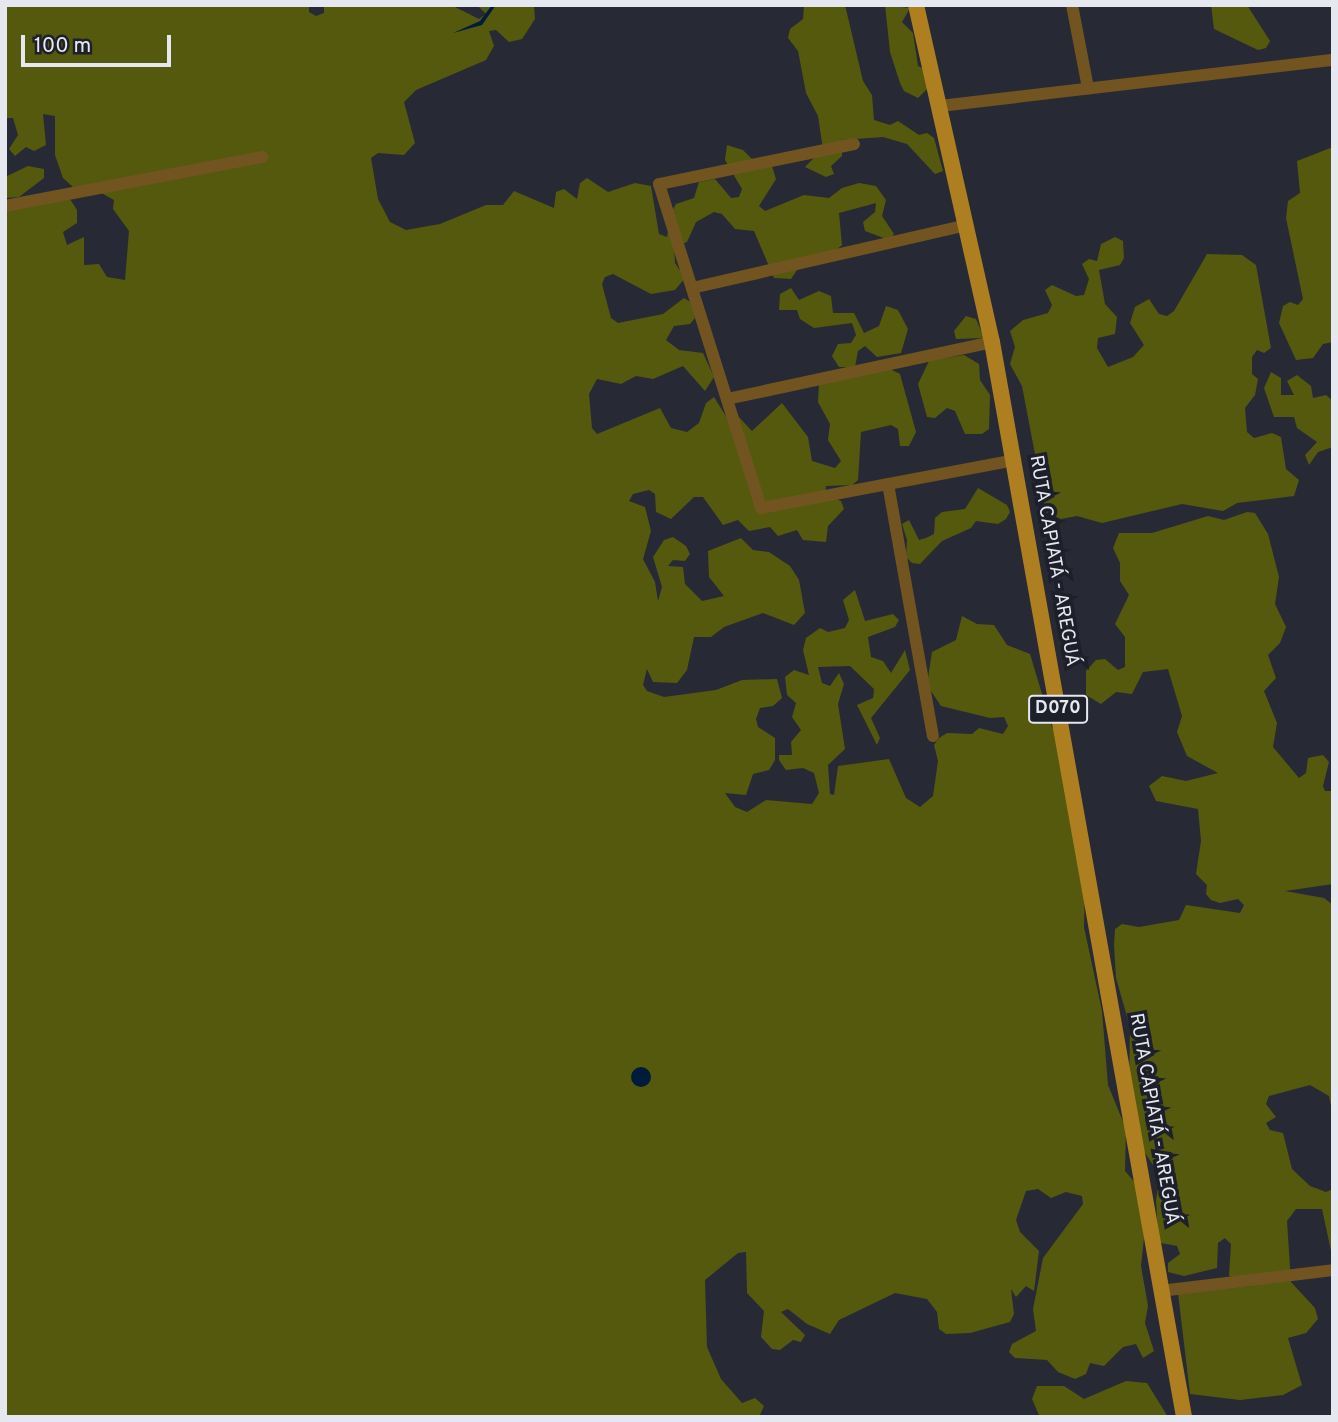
<!DOCTYPE html>
<html>
<head>
<meta charset="utf-8">
<style>
  body { margin:0 }
  #map { position:relative; width:1338px; height:1422px; overflow:hidden; background:#272a34; font-family:Overpass,sans-serif }
  div>[style] { position:absolute }
  .forest>* { inset:0; background:#54590e }
  .water>* { inset:0; background:#001c3a }
  .round { border-radius:50% }
  .minor>* { height:12px; margin:-6px; padding:0 6px; transform-origin:6px; border-radius:6px; background:#71541f }
  .major>* { height:16px; margin:-8px; padding:0 8px; transform-origin:8px; border-radius:8px; background:#ae7f20 }
  span { translate:-50% -50%; white-space:nowrap; text-align:center; line-height:1.15; -webkit-text-stroke:7px #1d202a; paint-order:stroke }
  .shield-label span { padding:2px 5px; background:#1d202a; border:2px solid; border-radius:5px; -webkit-text-stroke-width:0 }
  .shield-label { font-size:18px; color:#e6e8ef; font-weight:700 }
  .street-label { font-size:19px; color:#e6e8ef }
  .frame { position:absolute; inset:0; border:7px solid #e6e8ef; pointer-events:none }
  .scale { position:absolute; left:21px; top:35px; width:150px; height:32px; box-sizing:border-box; border:4px solid #e6e8ef; border-top:0; padding-left:9px; font-size:21px; line-height:24px; white-space:nowrap; color:#e6e8ef; -webkit-text-stroke:5px #1d202a; paint-order:stroke }
</style>
</head>
<body>
<div id="map">
  <div class="forest">
    <div style="clip-path:polygon(5px 5px,309px 5px,309px 12px,316px 16px,324px 13px,324px 5px,451px 5px,479px 19px,486px 14px,477px 5px,534px 5px,535px 19px,522px 39px,509px 42px,496px 30px,489px 31px,494px 46px,486px 60px,416px 90px,404px 102px,415px 143px,404px 155px,378px 153px,371px 158px,378px 199px,390px 222px,406px 230px,440px 224px,486px 205px,503px 205px,514px 191px,554px 208px,556px 192px,564px 189px,577px 199px,580px 183px,587px 178px,608px 192px,635px 183px,651px 186px,659px 234px,667px 237px,672px 211px,676px 204px,694px 198px,699px 182px,715px 179px,731px 198px,739px 197px,742px 189px,725px 160px,727px 145px,743px 150px,755px 162px,771px 163px,776px 179px,759px 206px,765px 211px,804px 195px,829px 198px,842px 188px,859px 183px,876px 186px,886px 200px,882px 216px,894px 234px,889px 240px,865px 231px,863px 222px,875px 212px,876px 203px,839px 213px,842px 245px,829px 256px,805px 258px,791px 279px,774px 278px,754px 231px,735px 229px,722px 214px,714px 212px,696px 222px,687px 242px,674px 247px,675px 263px,685px 278px,675px 290px,651px 294px,613px 274px,605px 277px,602px 284px,611px 318px,618px 323px,663px 314px,684px 298px,692px 303px,695px 318px,690px 324px,674px 326px,666px 340px,679px 350px,703px 353px,714px 377px,705px 391px,683px 366px,653px 379px,636px 376px,621px 384px,597px 379px,589px 394px,592px 428px,597px 434px,660px 408px,671px 428px,687px 432px,699px 423px,706px 403px,714px 397px,727px 418px,736px 414px,752px 431px,782px 403px,808px 437px,812px 461px,835px 468px,841px 461px,828px 440px,830px 424px,818px 402px,819px 384px,886px 367px,900px 374px,916px 432px,909px 446px,900px 446px,898px 429px,891px 425px,861px 432px,858px 480px,852px 485px,826px 486px,825px 494px,841px 501px,844px 509px,828px 526px,826px 542px,803px 540px,797px 530px,778px 536px,770px 527px,749px 531px,738px 520px,723px 525px,703px 497px,694px 497px,671px 519px,656px 512px,655px 494px,649px 490px,633px 494px,629px 501px,645px 507px,651px 531px,643px 559px,655px 582px,658px 601px,662px 587px,653px 557px,664px 540px,673px 537px,686px 546px,690px 554px,685px 561px,673px 560px,668px 566px,683px 567px,685px 584px,702px 601px,724px 596px,709px 577px,708px 551px,741px 538px,753px 550px,769px 552px,790px 566px,799px 580px,805px 613px,794px 625px,763px 613px,724px 627px,711px 637px,694px 637px,687px 670px,677px 683px,653px 682px,647px 669px,643px 685px,647px 691px,664px 697px,716px 690px,742px 680px,777px 679px,782px 698px,773px 706px,760px 708px,756px 719px,758px 727px,775px 738px,775px 760px,769px 770px,753px 774px,746px 795px,725px 793px,735px 807px,747px 812px,766px 800px,812px 804px,819px 793px,814px 773px,803px 768px,786px 770px,779px 760px,779px 755px,792px 755px,791px 742px,801px 730px,792px 717px,796px 703px,787px 695px,785px 677px,794px 670px,809px 675px,803px 650px,806px 638px,820px 628px,828px 632px,845px 628px,849px 620px,843px 600px,855px 590px,865px 621px,893px 614px,899px 620px,895px 627px,868px 637px,871px 657px,883px 661px,891px 673px,905px 650px,910px 670px,871px 718px,880px 738px,877px 745px,857px 705px,873px 698px,874px 689px,850px 666px,818px 667px,822px 683px,830px 686px,839px 673px,844px 684px,838px 704px,845px 749px,828px 765px,830px 794px,834px 795px,838px 766px,889px 759px,906px 798px,920px 807px,933px 796px,938px 761px,934px 745px,939px 738px,947px 733px,972px 734px,979px 728px,1003px 734px,1008px 726px,1004px 717px,990px 718px,941px 706px,927px 685px,932px 652px,956px 640px,962px 616px,977px 624px,994px 625px,1007px 645px,1030px 654px,1052px 727px,1062px 741px,1086px 834px,1084px 927px,1102px 1011px,1108px 1085px,1126px 1129px,1125px 1171px,1139px 1187px,1144px 1238px,1141px 1266px,1148px 1306px,1145px 1323px,1154px 1351px,1143px 1358px,1136px 1344px,1123px 1347px,1104px 1366px,1090px 1363px,1086px 1374px,1075px 1379px,1058px 1372px,1047px 1360px,1015px 1358px,1009px 1352px,1012px 1344px,1036px 1331px,1033px 1309px,1043px 1258px,1083px 1204px,1082px 1196px,1066px 1192px,1051px 1198px,1038px 1189px,1026px 1191px,1016px 1220px,1020px 1232px,1039px 1251px,1034px 1291px,1026px 1286px,1016px 1297px,1011px 1289px,1014px 1314px,1010px 1322px,970px 1333px,946px 1334px,939px 1329px,937px 1312px,927px 1299px,895px 1293px,839px 1320px,830px 1334px,807px 1324px,788px 1309px,781px 1312px,805px 1335px,801px 1342px,793px 1340px,780px 1350px,772px 1349px,761px 1337px,764px 1311px,747px 1293px,746px 1252px,738px 1253px,705px 1280px,707px 1347px,721px 1379px,742px 1403px,755px 1398px,764px 1406px,759px 1417px,5px 1417px,5px 211px,68px 196px,77px 210px,77px 223px,63px 232px,67px 245px,84px 237px,84px 265px,99px 264px,107px 277px,125px 280px,129px 231px,113px 209px,114px 200px,87px 185px,73px 187px,63px 178px,55px 155px,55px 116px,43px 114px,46px 145px,34px 151px,26px 147px,15px 156px,9px 149px,18px 135px,13px 118px,5px 118px)"></div>
    <div style="clip-path:polygon(804px 5px,845px 5px,863px 81px,872px 95px,874px 120px,890px 125px,898px 121px,919px 135px,927px 133px,934px 138px,943px 171px,935px 174px,907px 144px,883px 137px,842px 140px,842px 156px,831px 166px,834px 174px,826px 177px,805px 167px,823px 149px,818px 116px,806px 93px,798px 51px,788px 38px,790px 29px,803px 19px)"></div>
    <div style="clip-path:polygon(885px 5px,910px 8px,902px 22px,913px 33px,918px 66px,926px 70px,930px 86px,918px 98px,904px 91px,900px 83px,890px 52px)"></div>
    <div style="clip-path:polygon(1211px 5px,1247px 5px,1270px 41px,1266px 48px,1258px 50px,1214px 29px)"></div>
    <div style="clip-path:polygon(1333px 147px,1333px 342px,1323px 344px,1313px 358px,1296px 360px,1279px 323px,1283px 306px,1290px 302px,1298px 305px,1303px 299px,1286px 218px,1288px 201px,1300px 193px,1297px 161px)"></div>
    <div style="clip-path:polygon(28px 166px,44px 169px,44px 178px,19px 197px,5px 198px,5px 177px)"></div>
    <div style="clip-path:polygon(1115px 237px,1123px 241px,1124px 258px,1120px 265px,1099px 270px,1105px 304px,1117px 317px,1115px 334px,1098px 338px,1097px 348px,1108px 367px,1133px 357px,1144px 345px,1130px 323px,1135px 307px,1149px 299px,1159px 314px,1167px 316px,1174px 311px,1207px 254px,1242px 255px,1256px 265px,1271px 348px,1264px 353px,1257px 350px,1252px 357px,1252px 374px,1258px 379px,1255px 395px,1245px 408px,1247px 432px,1254px 438px,1272px 433px,1281px 437px,1286px 469px,1299px 480px,1294px 496px,1237px 503px,1223px 511px,1182px 504px,1102px 523px,1077px 516px,1061px 519px,1046px 512px,1022px 386px,1010px 364px,1015px 347px,1010px 331px,1023px 320px,1048px 313px,1052px 305px,1045px 290px,1052px 285px,1076px 296px,1084px 295px,1089px 279px,1082px 264px,1089px 259px,1097px 261px,1101px 244px)"></div>
    <div style="clip-path:polygon(791px 288px,799px 300px,819px 291px,831px 296px,833px 313px,854px 313px,864px 333px,879px 326px,886px 306px,898px 310px,908px 329px,901px 353px,877px 357px,865px 346px,858px 351px,855px 367px,839px 367px,832px 356px,838px 344px,851px 343px,856px 335px,852px 323px,814px 328px,800px 319px,797px 310px,779px 310px,780px 294px)"></div>
    <div style="clip-path:polygon(966px 316px,976px 319px,984px 338px,956px 339px,954px 331px)"></div>
    <div style="clip-path:polygon(964px 355px,979px 364px,980px 380px,990px 395px,989px 429px,982px 434px,965px 434px,955px 411px,947px 408px,935px 418px,927px 417px,918px 384px,929px 361px)"></div>
    <div style="clip-path:polygon(1271px 372px,1281px 378px,1281px 395px,1294px 395px,1287px 381px,1297px 375px,1311px 386px,1313px 398px,1326px 395px,1333px 401px,1333px 447px,1318px 452px,1309px 465px,1305px 455px,1317px 442px,1297px 428px,1294px 417px,1274px 417px,1264px 388px)"></div>
    <div style="clip-path:polygon(978px 488px,1007px 505px,1010px 512px,1006px 519px,998px 524px,976px 521px,971px 528px,942px 541px,920px 564px,912px 563px,906px 557px,907px 540px,902px 524px,909px 520px,919px 540px,926px 538px,934px 534px,935px 518px,942px 512px,965px 509px)"></div>
    <div style="clip-path:polygon(1247px 512px,1255px 513px,1268px 534px,1279px 577px,1275px 604px,1286px 627px,1280px 643px,1268px 655px,1276px 678px,1264px 691px,1277px 723px,1273px 747px,1299px 778px,1306px 773px,1308px 758px,1323px 755px,1329px 762px,1323px 786px,1325px 791px,1333px 791px,1333px 884px,1285px 891px,1324px 898px,1333px 905px,1333px 1116px,1329px 1096px,1310px 1085px,1269px 1096px,1266px 1104px,1276px 1117px,1266px 1123px,1270px 1130px,1283px 1133px,1292px 1169px,1310px 1186px,1326px 1192px,1333px 1189px,1333px 1260px,1322px 1209px,1296px 1209px,1287px 1221px,1291px 1282px,1315px 1308px,1318px 1319px,1306px 1333px,1288px 1338px,1302px 1385px,1283px 1395px,1240px 1400px,1190px 1394px,1178px 1293px,1251px 1286px,1229px 1276px,1231px 1244px,1225px 1238px,1218px 1243px,1217px 1268px,1184px 1276px,1168px 1272px,1168px 1263px,1180px 1254px,1177px 1246px,1161px 1243px,1158px 1235px,1156px 1200px,1160px 1176px,1142px 1148px,1129px 1087px,1130px 1027px,1116px 978px,1114px 945px,1115px 929px,1122px 924px,1139px 927px,1179px 920px,1186px 905px,1240px 913px,1244px 905px,1238px 899px,1220px 903px,1211px 900px,1206px 894px,1207px 885px,1196px 874px,1201px 841px,1198px 809px,1156px 801px,1149px 786px,1162px 776px,1186px 781px,1218px 773px,1187px 756px,1177px 732px,1182px 716px,1168px 669px,1143px 672px,1132px 694px,1116px 692px,1101px 704px,1086px 695px,1086px 671px,1096px 660px,1105px 659px,1118px 670px,1125px 667px,1125px 637px,1115px 624px,1129px 595px,1120px 581px,1120px 563px,1113px 548px,1119px 533px,1152px 533px,1208px 516px,1224px 520px)"></div>
    <div style="clip-path:polygon(1126px 1381px,1147px 1383px,1168px 1417px,1034px 1417px,1039px 1415px,1032px 1399px,1037px 1386px,1064px 1386px,1084px 1399px)"></div>
  </div>
  <div class="water">
    <div style="clip-path:polygon(492px 5px,496px 5px,482px 25px,453px 33px,480px 21px)"></div>
    <div class="round" style="left:631px;top:1067px;width:20px;height:20px"></div>
  </div>
  <div class="minor">
    <div style="left:1072px;top:5px;width:85px;rotate:79.1deg"></div>
    <div style="left:940px;top:106px;width:396px;rotate:-6.7deg"></div>
    <div style="left:854px;top:144px;width:199px;rotate:168.4deg"></div>
    <div style="left:659px;top:184px;width:340px;rotate:72.5deg"></div>
    <div style="left:761px;top:508px;width:258px;rotate:-10.7deg"></div>
    <div style="left:5px;top:206px;width:262px;rotate:-10.8deg"></div>
    <div style="left:692px;top:288px;width:281px;rotate:-12.9deg"></div>
    <div style="left:727px;top:399px;width:271px;rotate:-12.1deg"></div>
    <div style="left:888px;top:484px;width:256px;rotate:79.9deg"></div>
    <div style="left:1160px;top:1291px;width:174px;rotate:-6.9deg"></div>
  </div>
  <div class="major">
    <div style="left:916px;top:5px;width:345px;rotate:77.3deg"></div>
    <div style="left:992px;top:342px;width:1092px;rotate:79.87deg"></div>
  </div>
  <div class="shield-label">
    <span style="left:1058px;top:709px">D070</span>
  </div>
  <div class="street-label">
    <span style="left:1053px;top:561px;rotate:80deg">RUTA CAPIATÁ - AREGUÁ</span>
    <span style="left:1153px;top:1119px;rotate:80deg">RUTA CAPIATÁ - AREGUÁ</span>
  </div>
  <div class="frame"></div>
  <div class="scale">100 m</div>
</div>
</body>
</html>
